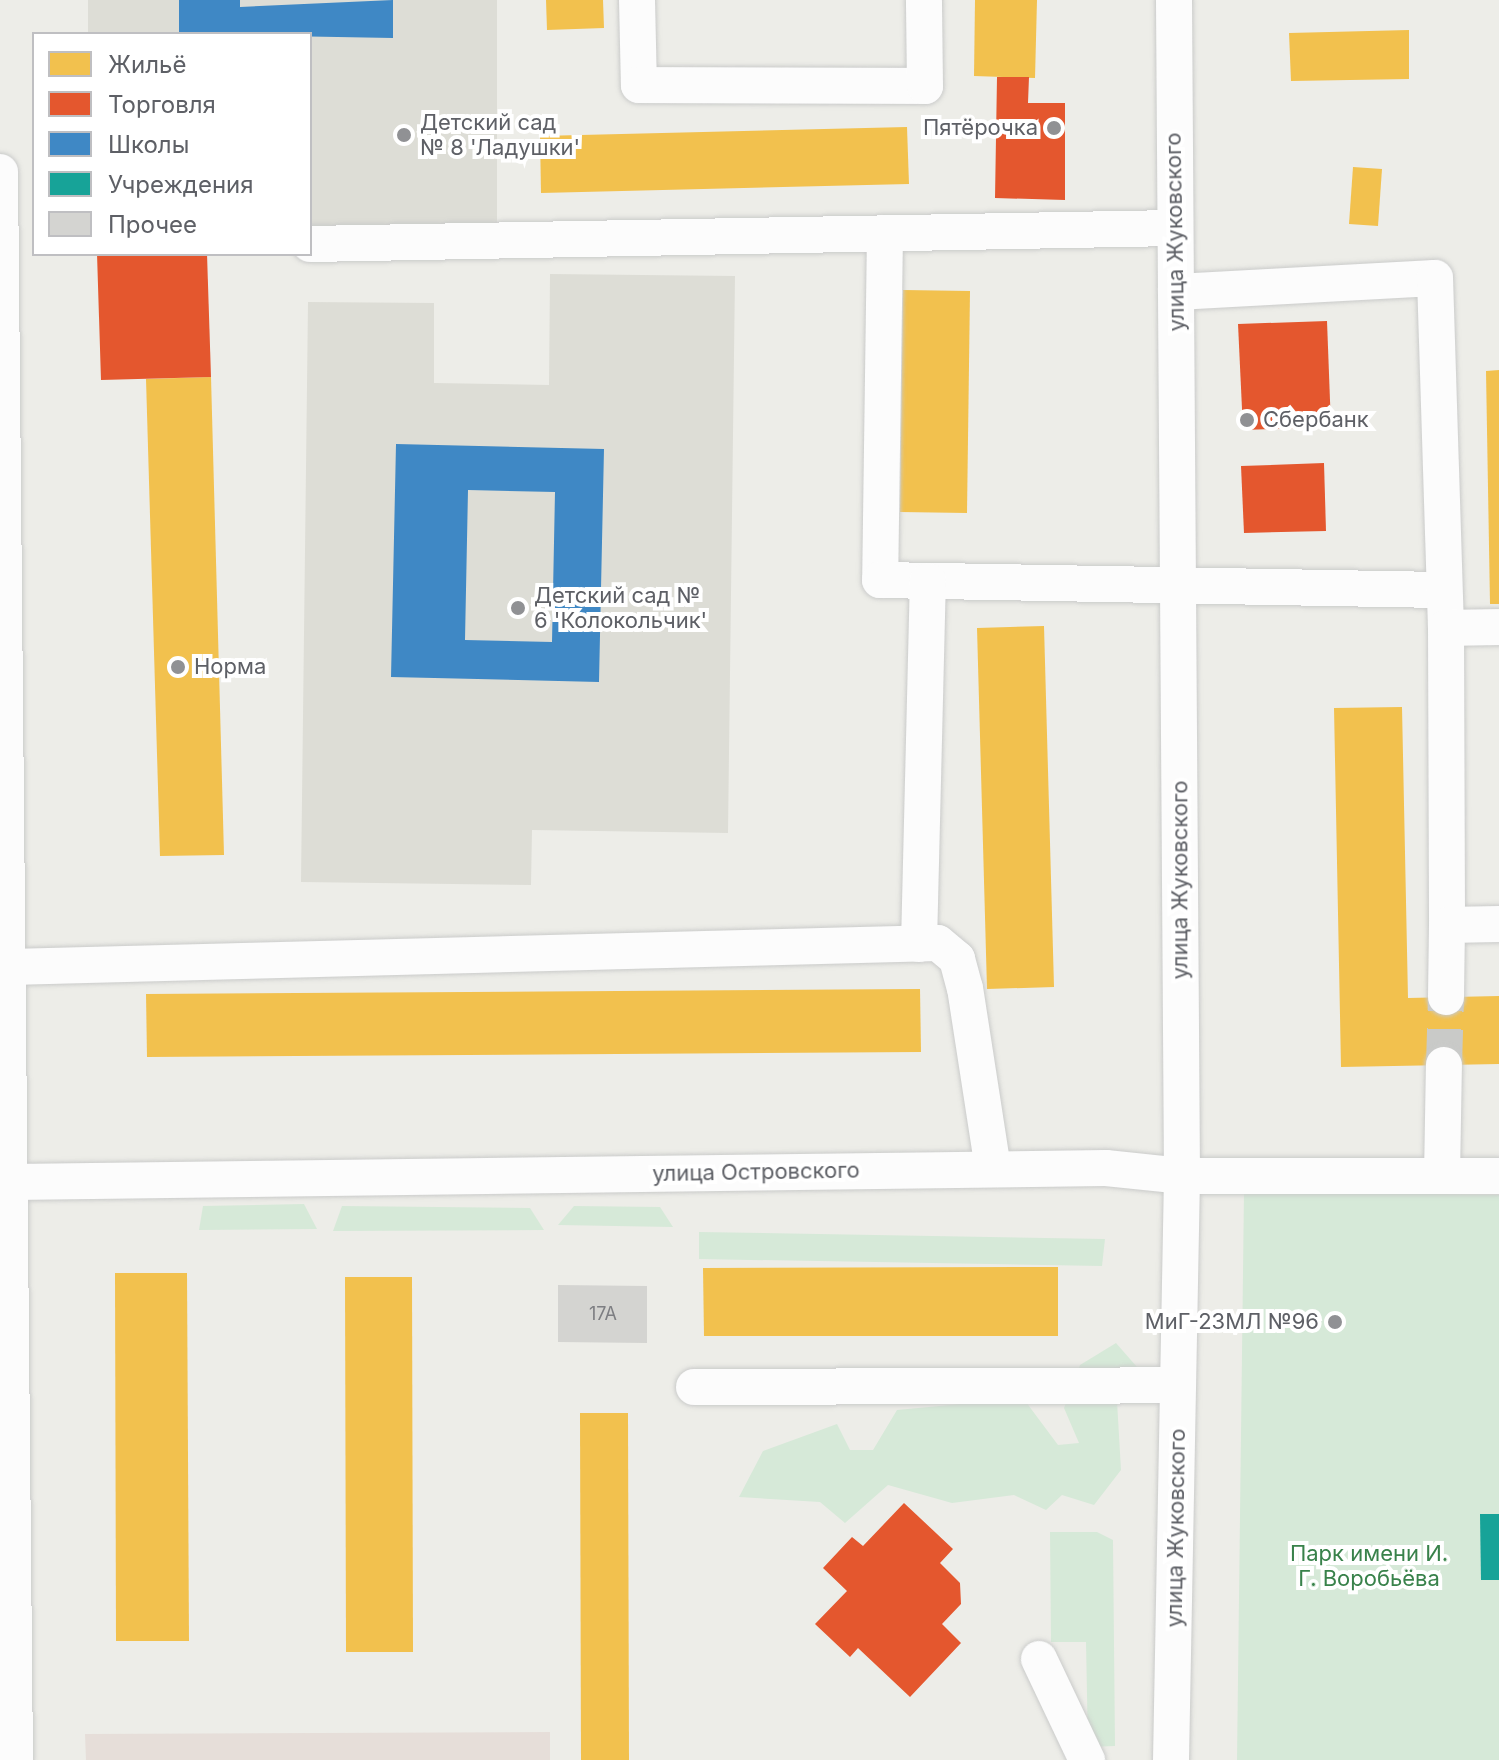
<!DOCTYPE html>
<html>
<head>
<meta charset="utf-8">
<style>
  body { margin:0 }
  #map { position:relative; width:1499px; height:1760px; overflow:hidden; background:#edede8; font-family:Inter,sans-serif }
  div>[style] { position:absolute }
  .education>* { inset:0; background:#ddddd6 }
  .medical>* { inset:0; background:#e6ded9 }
  .green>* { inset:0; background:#d6e9d8 }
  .homes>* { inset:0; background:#f2c14e }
  .shops>* { inset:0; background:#e4572e }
  .schools>* { inset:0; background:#3f88c5 }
  .public>* { inset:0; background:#17a398 }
  .building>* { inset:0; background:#d4d4d1 }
  .minor-tunnel>* { height:36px; margin-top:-18px; transform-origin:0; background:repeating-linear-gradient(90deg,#c9cac8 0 36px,transparent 0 54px) }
  .roads { filter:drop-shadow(0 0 2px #cacbca) drop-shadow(0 0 2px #cacbca) }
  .minor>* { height:36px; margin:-18px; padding:0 18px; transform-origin:18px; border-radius:18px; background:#fcfcfc }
  .dots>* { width:22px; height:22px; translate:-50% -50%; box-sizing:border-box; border:4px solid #fff; border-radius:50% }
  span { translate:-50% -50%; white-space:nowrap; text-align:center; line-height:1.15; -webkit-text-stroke:8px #fff; paint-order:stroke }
  .number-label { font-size:18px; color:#7d7e82 }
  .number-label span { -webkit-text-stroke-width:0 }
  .poi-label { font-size:22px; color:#5e6066 }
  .left { translate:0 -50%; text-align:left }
  .right { translate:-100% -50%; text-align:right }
  .street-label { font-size:22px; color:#5e6066 }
  .park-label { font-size:22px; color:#39824b }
  .legend { position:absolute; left:32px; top:32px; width:280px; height:224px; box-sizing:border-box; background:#fff; border:2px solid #bfbfc2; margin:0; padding:10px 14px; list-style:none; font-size:24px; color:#5e6066 }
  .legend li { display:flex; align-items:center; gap:16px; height:40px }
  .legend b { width:40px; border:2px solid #bfbfc2 }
</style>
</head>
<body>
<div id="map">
  <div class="education">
    <div style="clip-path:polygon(88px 0,497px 0,497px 237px,310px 236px,310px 34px,88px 34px)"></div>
    <div style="clip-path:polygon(550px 274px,735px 276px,728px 833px,532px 830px,531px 885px,301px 882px,308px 302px,434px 303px,434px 383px,549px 385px)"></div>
  </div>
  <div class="medical">
    <div style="clip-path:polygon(550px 1732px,550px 1760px,86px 1760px,85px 1734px)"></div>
  </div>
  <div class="green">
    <div style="clip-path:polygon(1244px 1191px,1499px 1195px,1499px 1760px,1237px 1760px)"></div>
    <div style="clip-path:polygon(304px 1204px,317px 1229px,199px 1230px,203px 1206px)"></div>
    <div style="clip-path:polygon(342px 1206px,530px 1208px,544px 1230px,333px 1231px)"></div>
    <div style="clip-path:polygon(574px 1206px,660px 1207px,673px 1227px,558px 1225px)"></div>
    <div style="clip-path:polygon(699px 1232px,1105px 1239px,1102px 1266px,699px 1259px)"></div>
    <div style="clip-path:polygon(1116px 1343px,1137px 1367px,1117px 1401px,1121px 1470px,1094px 1505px,1062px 1495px,1046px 1510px,1014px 1495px,952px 1503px,888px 1485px,845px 1523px,820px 1502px,739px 1497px,763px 1451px,837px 1424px,850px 1450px,873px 1450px,897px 1410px,1023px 1398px,1058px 1445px,1079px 1443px,1064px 1408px,1080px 1365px)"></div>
    <div style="clip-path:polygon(1050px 1532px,1097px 1532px,1113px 1540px,1115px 1746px,1088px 1747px,1086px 1642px,1051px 1642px)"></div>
  </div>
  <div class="homes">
    <div style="clip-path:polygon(546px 0,603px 0,604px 28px,547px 30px)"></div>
    <div style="clip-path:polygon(975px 0,1037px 0,1035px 78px,974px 76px)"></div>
    <div style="clip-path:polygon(1409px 30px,1409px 79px,1291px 81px,1289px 33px)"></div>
    <div style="clip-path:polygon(907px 127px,909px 184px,541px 193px,540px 136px)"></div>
    <div style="clip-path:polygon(1353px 167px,1382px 169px,1378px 226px,1349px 224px)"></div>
    <div style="clip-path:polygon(903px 290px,970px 291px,967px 513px,900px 512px)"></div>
    <div style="clip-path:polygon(1499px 370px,1499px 604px,1490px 604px,1486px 371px)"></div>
    <div style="clip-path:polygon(211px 377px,224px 855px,160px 856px,146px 379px)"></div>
    <div style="clip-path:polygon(1044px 626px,1054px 987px,987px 989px,977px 628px)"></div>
    <div style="clip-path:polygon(1402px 707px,1408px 998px,1499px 996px,1499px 1064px,1341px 1067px,1334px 708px)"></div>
    <div style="clip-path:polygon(920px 989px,921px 1052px,147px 1057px,146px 994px)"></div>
    <div style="clip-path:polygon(1058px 1267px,1058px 1336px,704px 1336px,703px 1268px)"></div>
    <div style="clip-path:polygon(115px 1273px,187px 1273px,189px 1641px,116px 1641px)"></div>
    <div style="clip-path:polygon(345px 1277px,412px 1277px,413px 1652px,346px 1652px)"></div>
    <div style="clip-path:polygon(580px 1413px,628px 1413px,629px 1760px,581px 1760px)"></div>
  </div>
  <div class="shops">
    <div style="clip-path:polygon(997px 77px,1029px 77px,1028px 103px,1065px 103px,1065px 200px,995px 198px)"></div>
    <div style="clip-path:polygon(97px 254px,207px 254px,211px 377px,101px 380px)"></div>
    <div style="clip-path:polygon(1327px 321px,1331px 427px,1243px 430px,1238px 324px)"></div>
    <div style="clip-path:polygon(1324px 463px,1326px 531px,1244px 533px,1241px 466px)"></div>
    <div style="clip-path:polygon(904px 1503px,953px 1549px,940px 1563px,960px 1583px,961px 1604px,942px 1624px,961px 1643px,910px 1697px,858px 1648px,850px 1657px,815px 1624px,847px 1591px,823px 1568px,852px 1537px,863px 1546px)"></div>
  </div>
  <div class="schools">
    <div style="clip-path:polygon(179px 0,240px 0,240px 7px,393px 0,393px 38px,179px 34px)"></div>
    <div style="clip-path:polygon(evenodd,396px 444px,604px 449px,599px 682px,391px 677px,396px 444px,468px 490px,555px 492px,552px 642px,465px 640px,468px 490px)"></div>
  </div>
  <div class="public">
    <div style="clip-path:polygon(1480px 1514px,1499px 1514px,1499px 1580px,1481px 1580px)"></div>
  </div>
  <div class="building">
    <div style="clip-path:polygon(558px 1285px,647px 1286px,647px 1343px,558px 1342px)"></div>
  </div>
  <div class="minor-tunnel">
    <div style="left:1444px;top:1065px;width:68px;rotate:-88.3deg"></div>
  </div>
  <div class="roads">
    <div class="minor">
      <div style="left:637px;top:0;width:85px;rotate:88.7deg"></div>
      <div style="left:639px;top:85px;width:286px;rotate:0.2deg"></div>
      <div style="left:925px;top:86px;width:86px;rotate:-90.7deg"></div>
      <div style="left:0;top:172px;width:1588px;rotate:89.46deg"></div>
      <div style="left:885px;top:233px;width:347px;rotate:90.8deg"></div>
      <div style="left:880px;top:580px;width:564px;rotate:1.02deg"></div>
      <div style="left:310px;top:244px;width:865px;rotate:-1.06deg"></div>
      <div style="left:1176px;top:292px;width:259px;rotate:-3.1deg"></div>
      <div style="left:1435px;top:278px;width:350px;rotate:88.2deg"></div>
      <div style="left:1446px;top:628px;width:53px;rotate:-1.1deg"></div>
      <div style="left:1446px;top:628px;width:297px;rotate:89.8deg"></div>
      <div style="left:1447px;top:925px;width:52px;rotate:-1.1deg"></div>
      <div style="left:919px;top:944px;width:363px;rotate:-88.6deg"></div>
      <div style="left:10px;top:967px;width:928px;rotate:-1.48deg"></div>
      <div style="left:938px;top:943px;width:25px;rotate:40deg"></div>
      <div style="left:957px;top:959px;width:30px;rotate:75deg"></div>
      <div style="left:965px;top:988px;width:182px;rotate:81.2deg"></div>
      <div style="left:1446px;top:997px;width:72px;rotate:-89.2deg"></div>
      <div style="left:1442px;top:1176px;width:111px;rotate:-89deg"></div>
      <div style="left:13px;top:1182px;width:1093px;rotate:-0.73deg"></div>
      <div style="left:1106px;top:1168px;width:76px;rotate:6deg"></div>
      <div style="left:1182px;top:1176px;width:317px"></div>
      <div style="left:694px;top:1387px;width:484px;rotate:-0.2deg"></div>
      <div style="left:1039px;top:1659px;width:112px;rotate:64.6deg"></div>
      <div style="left:1171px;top:1760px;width:584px;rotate:-88.92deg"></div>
      <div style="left:1182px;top:1176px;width:1176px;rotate:-90.39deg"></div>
    </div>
  </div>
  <div class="dots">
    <div style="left:1054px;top:128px;background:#909194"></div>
    <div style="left:404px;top:135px;background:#909194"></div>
    <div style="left:1247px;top:420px;background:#909194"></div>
    <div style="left:518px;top:608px;background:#909194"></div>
    <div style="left:178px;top:667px;background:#909194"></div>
    <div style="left:1335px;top:1322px;background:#909194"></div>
  </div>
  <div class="number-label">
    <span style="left:603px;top:1314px">17А</span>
  </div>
  <div class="poi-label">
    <span class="left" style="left:420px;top:135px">Детский сад<br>№ 8 'Ладушки'</span>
    <span class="right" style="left:1038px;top:128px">Пятёрочка</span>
    <span class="left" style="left:1263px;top:420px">Сбербанк</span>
    <span class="left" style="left:534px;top:608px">Детский сад №<br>6 'Колокольчик'</span>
    <span class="left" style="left:194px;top:667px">Норма</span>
    <span class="right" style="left:1319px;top:1322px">МиГ-23МЛ №96</span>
  </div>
  <div class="street-label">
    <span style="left:1175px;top:232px;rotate:-91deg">улица Жуковского</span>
    <span style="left:1180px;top:880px;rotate:-90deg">улица Жуковского</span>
    <span style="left:756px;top:1172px;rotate:-1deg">улица Островского</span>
    <span style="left:1176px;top:1528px;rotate:-89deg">улица Жуковского</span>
  </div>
  <div class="park-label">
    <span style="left:1369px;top:1566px">Парк имени И.<br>Г. Воробьёва</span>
  </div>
  <ul class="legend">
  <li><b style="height:22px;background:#f2c14e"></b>Жильё</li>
  <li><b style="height:22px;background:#e4572e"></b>Торговля</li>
  <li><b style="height:22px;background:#3f88c5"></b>Школы</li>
  <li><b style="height:22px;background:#17a398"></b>Учреждения</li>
  <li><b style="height:22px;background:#d4d4d1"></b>Прочее</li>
  </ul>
</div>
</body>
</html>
